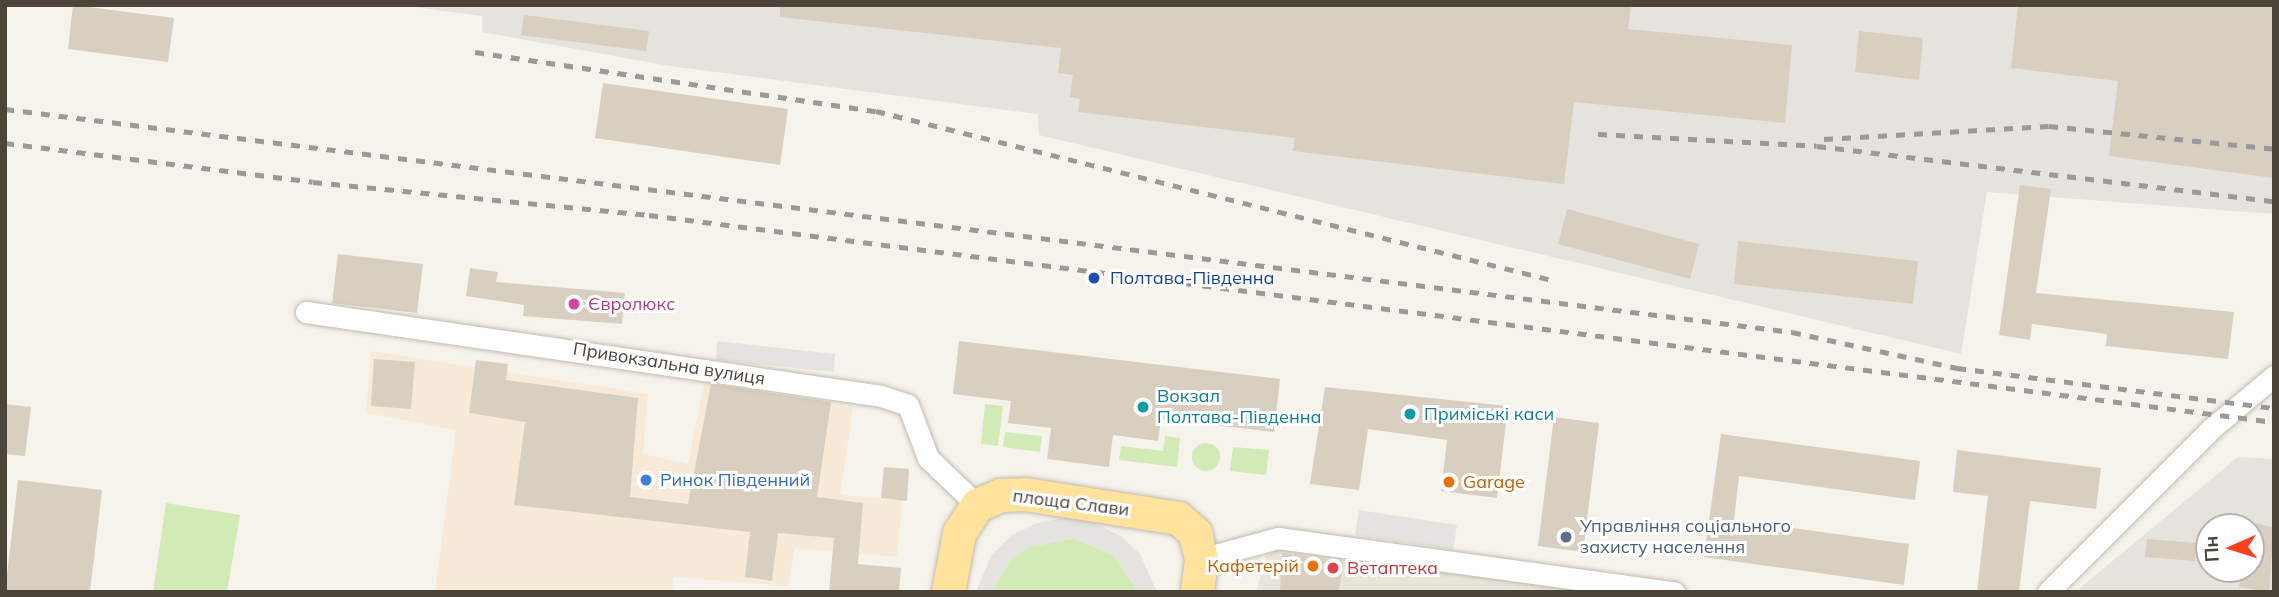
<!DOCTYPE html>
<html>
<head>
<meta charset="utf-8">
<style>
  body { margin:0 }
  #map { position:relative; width:2279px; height:597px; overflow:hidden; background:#f6f3ec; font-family:Mulish,sans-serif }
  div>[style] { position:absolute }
  .residential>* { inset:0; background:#eae5da }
  .commercial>* { inset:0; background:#f7ead8 }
  .industrial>* { inset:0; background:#e6e2dd }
  .green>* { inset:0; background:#d2eab5 }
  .round { border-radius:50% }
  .parking>* { inset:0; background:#e5e3e0 }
  .building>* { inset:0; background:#d8cfc1 }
  .roads { filter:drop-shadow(0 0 2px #c2bbae) drop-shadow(0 0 2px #c2bbae) }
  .minor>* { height:21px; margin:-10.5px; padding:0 10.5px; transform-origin:10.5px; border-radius:10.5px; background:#fff }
  .primary>* { height:33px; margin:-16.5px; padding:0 16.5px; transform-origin:16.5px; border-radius:16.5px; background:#ffe39c }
  .rail>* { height:5px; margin-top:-2.5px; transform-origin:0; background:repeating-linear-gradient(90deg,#9a9a9a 0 9px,transparent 0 18px) }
  .dots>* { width:19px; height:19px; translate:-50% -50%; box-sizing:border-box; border:4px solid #fff; border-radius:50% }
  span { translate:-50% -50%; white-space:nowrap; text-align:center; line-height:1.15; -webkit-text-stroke:6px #fff; paint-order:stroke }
  .transit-label { font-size:18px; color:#164399 }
  .left { translate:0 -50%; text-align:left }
  .hotel-label { font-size:18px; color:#b23c85 }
  .street-label { font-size:18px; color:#4b4439 }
  .culture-label { font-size:18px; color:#0d838f }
  .shop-label { font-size:18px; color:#366cbe }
  .food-label { font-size:18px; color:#c56008 }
  .right { translate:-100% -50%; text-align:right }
  .service-label { font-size:18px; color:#4e5e75 }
  .health-label { font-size:18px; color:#be3a42 }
  .frame { position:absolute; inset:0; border:7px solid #4b4439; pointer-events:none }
  .north { position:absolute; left:2195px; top:513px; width:70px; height:70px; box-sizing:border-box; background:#fff; border:2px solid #b7b4b0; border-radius:50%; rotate:267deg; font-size:19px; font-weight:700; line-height:28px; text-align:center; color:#4b4439 }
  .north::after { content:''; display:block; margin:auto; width:24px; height:32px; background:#fc3f1d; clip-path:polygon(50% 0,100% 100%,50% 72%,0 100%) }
</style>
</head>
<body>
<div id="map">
  <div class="residential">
    <div style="clip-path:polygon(1281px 548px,1595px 592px,1256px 592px,1266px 555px)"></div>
  </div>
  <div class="commercial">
    <div style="clip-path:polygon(371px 351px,648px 394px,643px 454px,688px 464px,705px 380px,853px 408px,840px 495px,902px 500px,897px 557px,795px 548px,788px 586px,674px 577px,672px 592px,435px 592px,456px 430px,366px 413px)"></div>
  </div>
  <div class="industrial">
    <div style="clip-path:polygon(399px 5px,2274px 5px,2274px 214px,1987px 192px,1961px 354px,1039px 135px,1038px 114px,670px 66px,482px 32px,482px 16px)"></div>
    <div style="clip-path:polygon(evenodd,2238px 457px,2274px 459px,2274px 592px,2075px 592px,2238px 457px,2209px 527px,2251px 527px,2251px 569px,2209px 569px,2209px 527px)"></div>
  </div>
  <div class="green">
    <div style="clip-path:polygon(985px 404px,1003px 406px,998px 446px,981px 444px)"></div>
    <div style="clip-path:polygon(1005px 432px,1042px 436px,1040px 452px,1003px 447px)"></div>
    <div style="clip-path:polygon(1165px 436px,1180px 438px,1177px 467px,1119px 460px,1121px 446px,1163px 451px)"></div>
    <div class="round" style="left:1192px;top:443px;width:28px;height:28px"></div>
    <div style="clip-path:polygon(1233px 447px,1269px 450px,1266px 475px,1230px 471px)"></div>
    <div style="clip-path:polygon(166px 503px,240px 515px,227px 592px,153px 592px)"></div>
    <div style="clip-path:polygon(1073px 538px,1113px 555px,1139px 592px,992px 592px,1010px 561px,1027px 548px)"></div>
  </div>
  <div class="parking">
    <div style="clip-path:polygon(717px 341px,835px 354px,834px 372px,716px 360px)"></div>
    <div style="clip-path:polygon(1359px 510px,1457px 525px,1453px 550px,1355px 535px)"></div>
    <div style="clip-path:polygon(1065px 518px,1095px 523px,1122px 537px,1140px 554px,1157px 592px,1139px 592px,1113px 555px,1073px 538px,1028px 548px,1010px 561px,992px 592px,976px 592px,991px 556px,1012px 535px,1037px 523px)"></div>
  </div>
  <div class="building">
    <div style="clip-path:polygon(73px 5px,174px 18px,168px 62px,68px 49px)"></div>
    <div style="clip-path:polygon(780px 5px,1631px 5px,1628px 29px,1792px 45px,1785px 123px,1574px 102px,1564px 184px,1293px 151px,1295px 138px,1078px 112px,1080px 99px,1070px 97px,1073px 75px,1058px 73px,1061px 48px,780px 17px)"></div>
    <div style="clip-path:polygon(2018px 5px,2274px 5px,2274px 178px,2109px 156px,2118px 81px,2011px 68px)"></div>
    <div style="clip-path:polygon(524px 15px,649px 31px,646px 51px,521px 35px)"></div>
    <div style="clip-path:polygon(1859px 31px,1923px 38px,1919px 80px,1855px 72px)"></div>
    <div style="clip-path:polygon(603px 83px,788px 109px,780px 165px,595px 138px)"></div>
    <div style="clip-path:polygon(2020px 185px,2051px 189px,2036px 293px,2234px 312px,2228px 359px,2106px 346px,2107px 334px,2032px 324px,2030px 340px,1999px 335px)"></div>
    <div style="clip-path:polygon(1567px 209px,1699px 244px,1690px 279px,1558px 244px)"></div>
    <div style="clip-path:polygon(1738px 241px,1918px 261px,1913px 304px,1734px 284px)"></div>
    <div style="clip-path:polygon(338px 254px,423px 264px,417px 313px,332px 303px)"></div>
    <div style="clip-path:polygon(470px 268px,498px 272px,496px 282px,625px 293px,622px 324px,523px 316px,524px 305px,466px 296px)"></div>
    <div style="clip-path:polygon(959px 341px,1280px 379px,1274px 432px,1161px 419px,1158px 441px,1113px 435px,1109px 467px,1047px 459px,1051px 428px,1008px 423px,1011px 401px,953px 394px)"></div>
    <div style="clip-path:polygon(374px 359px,415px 362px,411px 409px,371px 406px)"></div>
    <div style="clip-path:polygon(476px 360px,508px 364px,506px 380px,638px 398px,630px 497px,688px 504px,711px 384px,831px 402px,817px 497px,863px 503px,858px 564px,901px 568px,899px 592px,829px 592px,834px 538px,778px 533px,772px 581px,745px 577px,750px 532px,514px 505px,525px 422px,469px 413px)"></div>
    <div style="clip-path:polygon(1325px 387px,1508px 406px,1497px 498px,1441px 491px,1447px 440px,1368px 429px,1359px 490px,1310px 484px)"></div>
    <div style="clip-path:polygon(5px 404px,31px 407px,25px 456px,5px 454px)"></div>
    <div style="clip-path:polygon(1554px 417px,1599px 423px,1583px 552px,1538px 546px)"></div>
    <div style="clip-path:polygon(1721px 434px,1920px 461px,1915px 500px,1739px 476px,1734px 520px,1909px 544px,1904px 585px,1704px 557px)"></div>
    <div style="clip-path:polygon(1957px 450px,2101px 468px,2096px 509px,2030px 501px,2019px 592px,1977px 592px,1988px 496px,1953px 492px)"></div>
    <div style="clip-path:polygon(884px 467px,909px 469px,907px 501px,881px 498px)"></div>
    <div style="clip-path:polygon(18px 480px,102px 490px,90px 592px,5px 592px)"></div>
    <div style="clip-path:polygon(2256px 523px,2274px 528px,2269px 592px,2239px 587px,2243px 569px,2251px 569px)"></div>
    <div style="clip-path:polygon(2147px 539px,2197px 543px,2195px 561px,2145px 557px)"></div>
    <div style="clip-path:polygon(1282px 553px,1343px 562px,1339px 592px,1280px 592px)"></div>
  </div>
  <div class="roads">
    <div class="minor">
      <div style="left:306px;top:312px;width:581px;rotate:8.31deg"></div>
      <div style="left:881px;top:396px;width:28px;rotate:18deg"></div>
      <div style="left:908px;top:405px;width:57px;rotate:69.3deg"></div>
      <div style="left:928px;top:458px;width:68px;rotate:43.8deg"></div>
      <div style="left:1201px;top:559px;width:80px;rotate:-15.3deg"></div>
      <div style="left:1278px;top:538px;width:400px;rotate:7.8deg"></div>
      <div style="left:2048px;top:592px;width:232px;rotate:-45deg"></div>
      <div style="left:2212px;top:428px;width:81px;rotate:-40deg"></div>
    </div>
    <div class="primary">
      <div style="left:948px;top:592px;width:60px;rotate:-79.4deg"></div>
      <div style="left:959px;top:533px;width:33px;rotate:-57deg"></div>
      <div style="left:977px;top:505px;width:25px;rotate:-23deg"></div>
      <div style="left:1000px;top:495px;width:25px;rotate:-2deg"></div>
      <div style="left:1025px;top:494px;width:155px;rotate:8.9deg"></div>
      <div style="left:1178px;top:518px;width:23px;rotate:41deg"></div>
      <div style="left:1195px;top:533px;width:27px;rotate:77deg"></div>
      <div style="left:1201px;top:559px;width:33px;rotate:97deg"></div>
    </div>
  </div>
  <div class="rail">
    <div style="left:475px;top:52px;width:405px;rotate:8.4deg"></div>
    <div style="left:876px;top:111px;width:701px;rotate:14.04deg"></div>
    <div style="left:5px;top:109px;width:1801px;rotate:7.11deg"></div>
    <div style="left:1792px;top:332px;width:169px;rotate:12.3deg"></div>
    <div style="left:1957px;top:368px;width:320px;rotate:7.2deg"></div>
    <div style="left:1598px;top:134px;width:219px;rotate:3.1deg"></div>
    <div style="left:1817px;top:146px;width:460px;rotate:6.9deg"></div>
    <div style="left:1824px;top:139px;width:225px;rotate:-3.3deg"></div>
    <div style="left:2049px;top:126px;width:226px;rotate:5.8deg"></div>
    <div style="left:5px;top:143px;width:310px;rotate:7.2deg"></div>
    <div style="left:313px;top:182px;width:338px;rotate:5.6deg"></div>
    <div style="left:649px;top:215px;width:1638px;rotate:7.26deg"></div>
  </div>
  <div class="dots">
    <div style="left:1094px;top:278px;background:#1a4fb4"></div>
    <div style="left:574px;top:304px;background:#d1479c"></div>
    <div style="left:1143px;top:407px;background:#0f9aa8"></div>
    <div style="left:1410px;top:414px;background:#0f9aa8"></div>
    <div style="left:646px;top:480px;background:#3f7fe0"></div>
    <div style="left:1449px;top:482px;background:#e8710a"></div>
    <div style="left:1566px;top:537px;background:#5c6f8a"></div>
    <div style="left:1313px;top:566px;background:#e8710a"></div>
    <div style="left:1333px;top:568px;background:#e0444e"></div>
  </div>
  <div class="transit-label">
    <span class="left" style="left:1110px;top:278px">Полтава-Південна</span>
  </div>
  <div class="hotel-label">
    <span class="left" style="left:588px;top:304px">Євролюкс</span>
  </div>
  <div class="street-label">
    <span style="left:669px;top:364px;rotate:9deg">Привокзальна вулиця</span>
    <span style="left:1071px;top:503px;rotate:7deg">площа Слави</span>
  </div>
  <div class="culture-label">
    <span class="left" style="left:1157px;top:407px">Вокзал<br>Полтава-Південна</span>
    <span class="left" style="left:1424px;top:414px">Приміські каси</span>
  </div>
  <div class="shop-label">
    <span class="left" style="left:660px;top:480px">Ринок Південний</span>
  </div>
  <div class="food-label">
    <span class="left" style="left:1463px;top:482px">Garage</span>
    <span class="right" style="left:1299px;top:566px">Кафетерій</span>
  </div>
  <div class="service-label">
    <span class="left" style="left:1580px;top:537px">Управління соціального<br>захисту населення</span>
  </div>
  <div class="health-label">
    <span class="left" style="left:1347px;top:568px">Ветаптека</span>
  </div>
  <div class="frame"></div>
  <div class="north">Пн</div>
</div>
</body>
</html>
